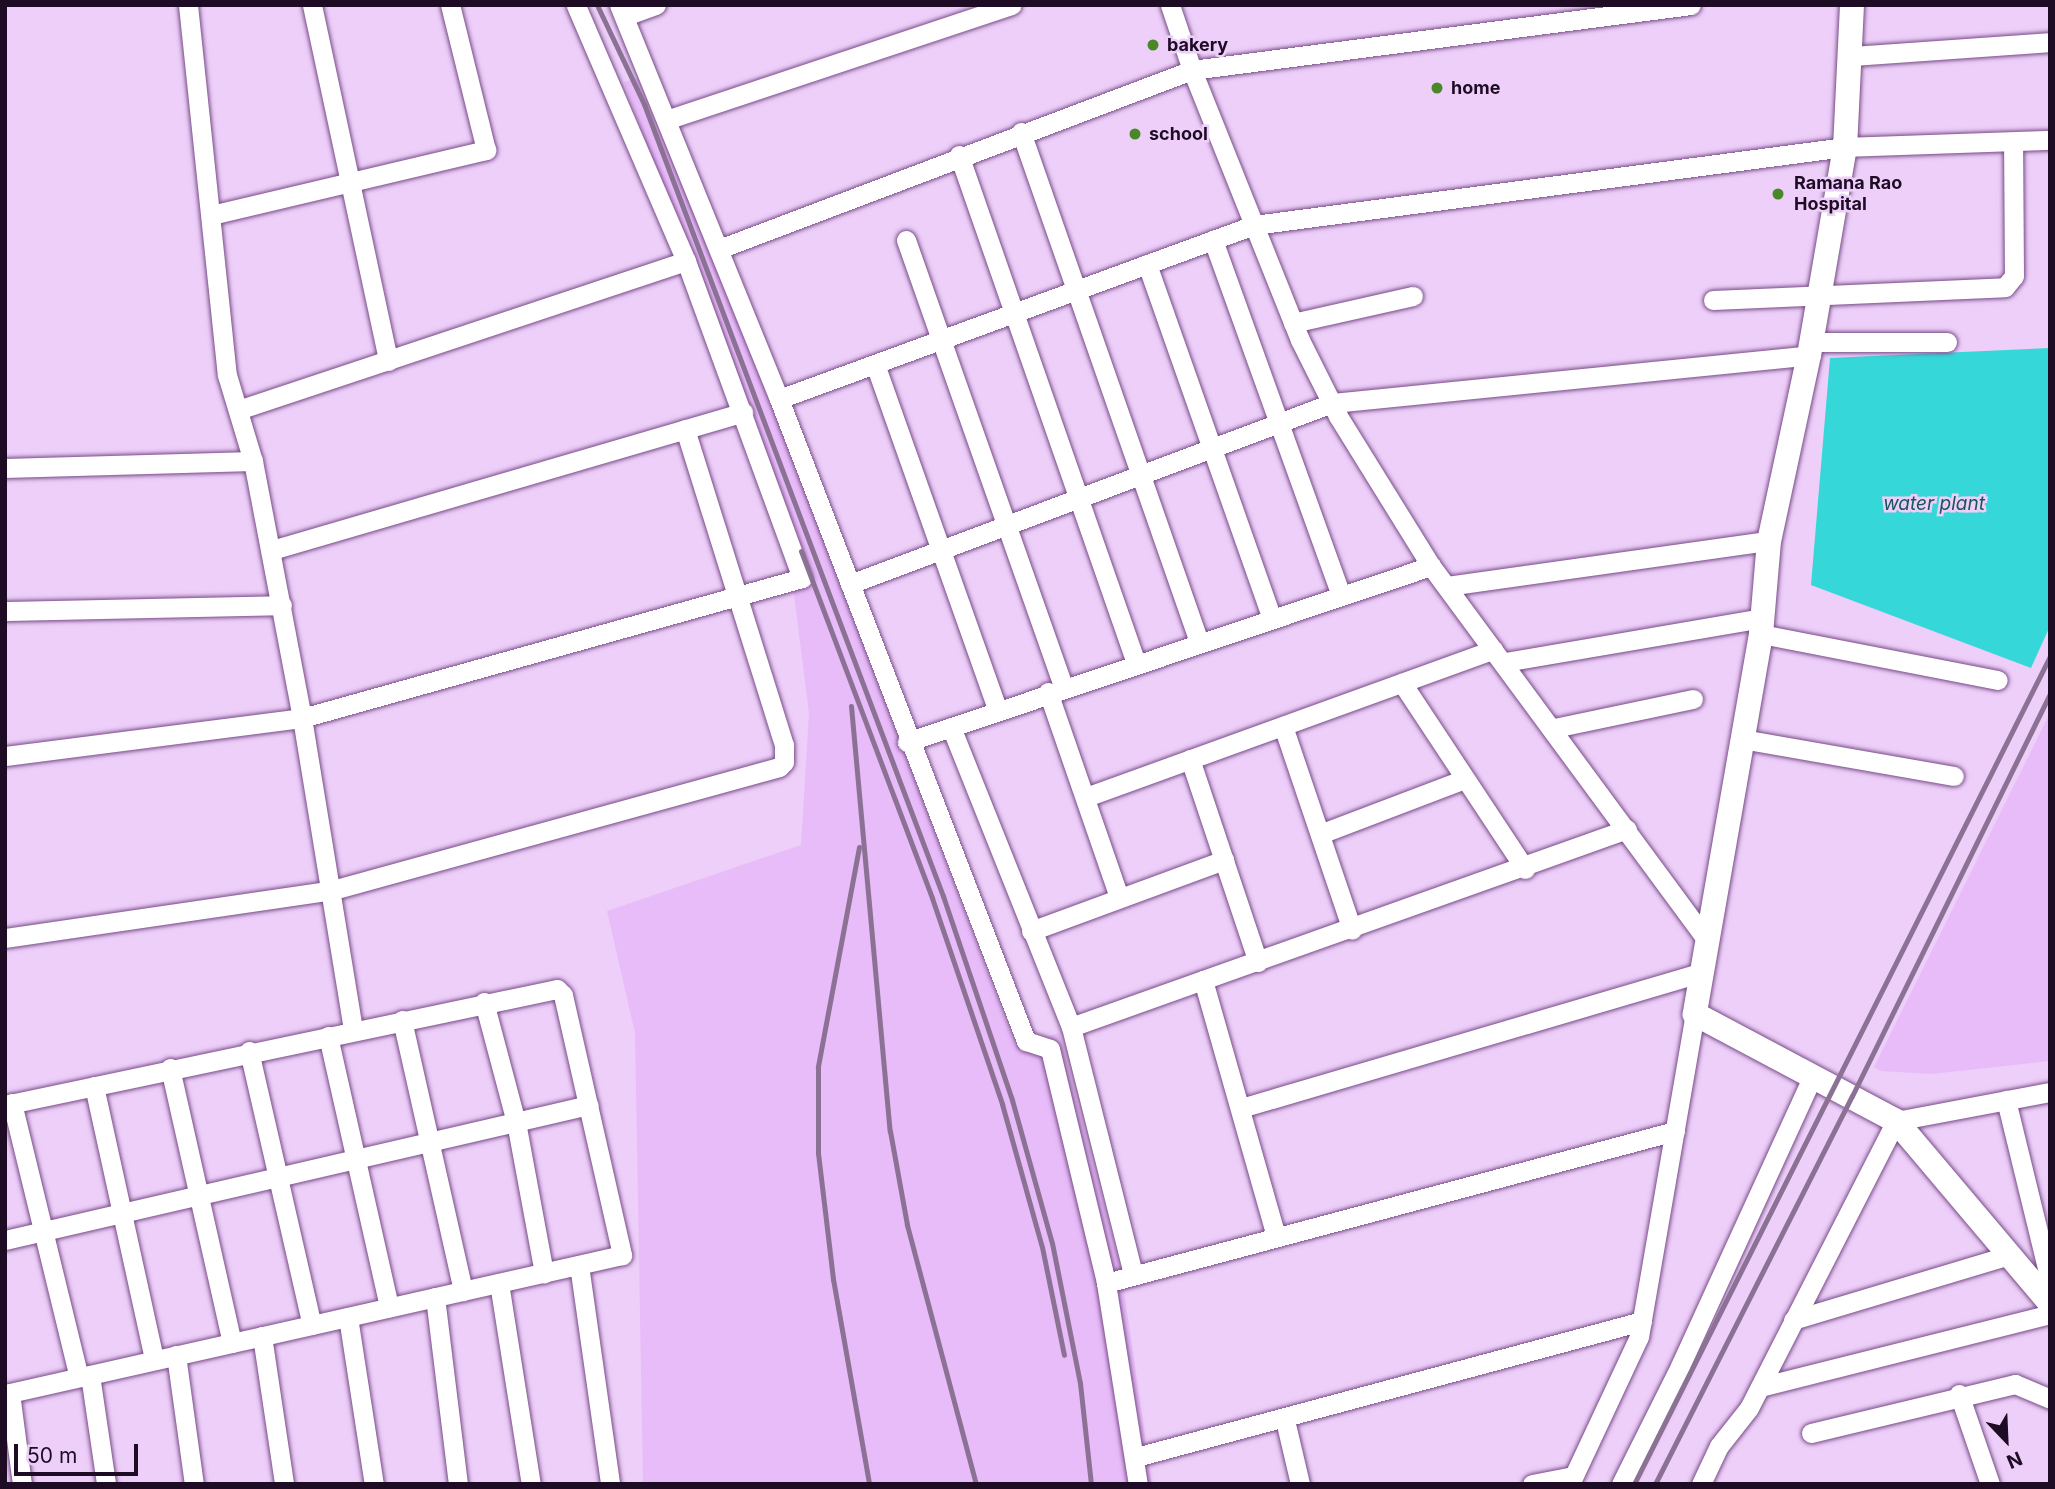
<!DOCTYPE html>
<html>
<head>
<meta charset="utf-8">
<style>
  body { margin:0 }
  #map { position:relative; width:2055px; height:1489px; overflow:hidden; background:#edcff9; font-family:Inter,sans-serif }
  div>[style] { position:absolute }
  .built>* { inset:0; background:#e8bcf9 }
  .water>* { inset:0; background:#36d7d9 }
  .roads { filter:drop-shadow(0 0 2px #784b88) drop-shadow(0 0 2px #784b88) }
  .minor>* { height:19px; margin:-9.5px; padding:0 9.5px; transform-origin:9.5px; border-radius:9.5px; background:#fff }
  .major>* { height:24px; margin:-12px; padding:0 12px; transform-origin:12px; border-radius:12px; background:#fff }
  .rail>* { height:5px; margin:-2.5px; padding:0 2.5px; transform-origin:2.5px; border-radius:2.5px; background:#8b7294 }
  .dots>* { width:19px; height:19px; translate:-50% -50%; box-sizing:border-box; border:4px solid #edcff9; border-radius:50% }
  span { translate:-50% -50%; white-space:nowrap; text-align:center; line-height:1.15; -webkit-text-stroke:5px #edcff9; paint-order:stroke }
  .poi-label { font-size:18px; color:#1e0c25; font-weight:700 }
  .left { translate:0 -50%; text-align:left }
  .water-label { font-size:19px; color:#175758; font-style:italic }
  .frame { position:absolute; inset:0; border:7px solid #1e0c25; pointer-events:none }
  .north { position:absolute; left:1971px; top:1405px; width:70px; height:70px; -webkit-text-stroke:5px #edcff9; paint-order:stroke; rotate:157deg; font-size:19px; font-weight:700; line-height:28px; text-align:center; color:#1e0c25 }
  .north::after { content:''; display:block; margin:auto; width:24px; height:32px; background:#1e0c25; clip-path:polygon(50% 0,100% 100%,50% 72%,0 100%) }
  .scale { position:absolute; left:14px; top:1444px; width:124px; height:32px; box-sizing:border-box; border:4px solid #1e0c25; border-top:0; padding-left:9px; font-size:21px; line-height:24px; white-space:nowrap; color:#1e0c25; -webkit-text-stroke:5px #edcff9; paint-order:stroke }
</style>
</head>
<body>
<div id="map">
  <div class="built">
    <div style="clip-path:polygon(641px 77px,815px 515px,1015px 1046px,1059px 1033px,1121px 1270px,1152px 1484px,643px 1484px,635px 1033px,607px 911px,801px 845px,809px 713px,793px 587px,807px 582px,624px 82px)"></div>
    <div style="clip-path:polygon(2050px 713px,2050px 1061px,1932px 1074px,1881px 1071px,1874px 1067px)"></div>
  </div>
  <div class="water">
    <div style="clip-path:polygon(2050px 348px,2050px 626px,2031px 668px,1811px 585px,1830px 358px)"></div>
  </div>
  <div class="roads">
    <div class="minor">
      <div style="left:188px;top:5px;width:372px;rotate:84deg"></div>
      <div style="left:227px;top:375px;width:90px;rotate:73.2deg"></div>
      <div style="left:312px;top:5px;width:364px;rotate:77.9deg"></div>
      <div style="left:619px;top:5px;width:425px;rotate:67.9deg"></div>
      <div style="left:779px;top:399px;width:688px;rotate:68.96deg"></div>
      <div style="left:1026px;top:1041px;width:25px;rotate:18deg"></div>
      <div style="left:1050px;top:1049px;width:241px;rotate:76.5deg"></div>
      <div style="left:1106px;top:1283px;width:204px;rotate:81deg"></div>
      <div style="left:1170px;top:5px;width:69px;rotate:71.3deg"></div>
      <div style="left:1192px;top:70px;width:291px;rotate:68.2deg"></div>
      <div style="left:1300px;top:340px;width:85px;rotate:63.4deg"></div>
      <div style="left:1338px;top:416px;width:176px;rotate:58.2deg"></div>
      <div style="left:1431px;top:566px;width:466px;rotate:53.6deg"></div>
      <div style="left:625px;top:16px;width:33px;rotate:-20deg"></div>
      <div style="left:1851px;top:56px;width:199px;rotate:-4deg"></div>
      <div style="left:669px;top:119px;width:361px;rotate:-18.4deg"></div>
      <div style="left:1021px;top:132px;width:540px;rotate:70.76deg"></div>
      <div style="left:959px;top:155px;width:538px;rotate:70.79deg"></div>
      <div style="left:211px;top:215px;width:283px;rotate:-13.3deg"></div>
      <div style="left:486px;top:150px;width:149px;rotate:-103.9deg"></div>
      <div style="left:906px;top:240px;width:474px;rotate:70.6deg"></div>
      <div style="left:1213px;top:240px;width:378px;rotate:70.2deg"></div>
      <div style="left:719px;top:249px;width:506px;rotate:-20.73deg"></div>
      <div style="left:1192px;top:70px;width:503px;rotate:-7.42deg"></div>
      <div style="left:1147px;top:264px;width:375px;rotate:70.6deg"></div>
      <div style="left:1713px;top:300px;width:292px;rotate:-2.5deg"></div>
      <div style="left:2005px;top:287px;width:14px;rotate:-51deg"></div>
      <div style="left:2014px;top:276px;width:134px;rotate:-90.4deg"></div>
      <div style="left:1293px;top:323px;width:123px;rotate:-12.7deg"></div>
      <div style="left:1811px;top:342px;width:136px"></div>
      <div style="left:875px;top:364px;width:366px;rotate:70.5deg"></div>
      <div style="left:779px;top:399px;width:506px;rotate:-20.12deg"></div>
      <div style="left:1254px;top:225px;width:596px;rotate:-7.52deg"></div>
      <div style="left:1845px;top:147px;width:205px;rotate:-2deg"></div>
      <div style="left:238px;top:410px;width:472px;rotate:-18.4deg"></div>
      <div style="left:5px;top:468px;width:248px;rotate:-1.6deg"></div>
      <div style="left:253px;top:461px;width:262px;rotate:79.2deg"></div>
      <div style="left:302px;top:718px;width:317px;rotate:80.7deg"></div>
      <div style="left:272px;top:550px;width:491px;rotate:-16.3deg"></div>
      <div style="left:850px;top:584px;width:515px;rotate:-20.58deg"></div>
      <div style="left:1332px;top:403px;width:479px;rotate:-5.7deg"></div>
      <div style="left:1447px;top:586px;width:325px;rotate:-8deg"></div>
      <div style="left:5px;top:611px;width:277px;rotate:-1.2deg"></div>
      <div style="left:1761px;top:634px;width:241px;rotate:11deg"></div>
      <div style="left:1505px;top:662px;width:262px;rotate:-9.7deg"></div>
      <div style="left:1402px;top:683px;width:223px;rotate:56.5deg"></div>
      <div style="left:1048px;top:692px;width:217px;rotate:70.9deg"></div>
      <div style="left:1283px;top:726px;width:215px;rotate:71.3deg"></div>
      <div style="left:951px;top:727px;width:323px;rotate:68.2deg"></div>
      <div style="left:1071px;top:1027px;width:254px;rotate:75.9deg"></div>
      <div style="left:1554px;top:728px;width:142px;rotate:-11.8deg"></div>
      <div style="left:1742px;top:739px;width:215px;rotate:9.9deg"></div>
      <div style="left:907px;top:742px;width:553px;rotate:-18.57deg"></div>
      <div style="left:5px;top:756px;width:299px;rotate:-7.3deg"></div>
      <div style="left:302px;top:718px;width:519px;rotate:-15.64deg"></div>
      <div style="left:802px;top:578px;width:338px;rotate:-110.1deg"></div>
      <div style="left:686px;top:261px;width:279px;rotate:-113.3deg"></div>
      <div style="left:1190px;top:759px;width:214px;rotate:71.5deg"></div>
      <div style="left:1086px;top:797px;width:433px;rotate:-19.9deg"></div>
      <div style="left:1320px;top:834px;width:155px;rotate:-20.8deg"></div>
      <div style="left:1031px;top:931px;width:206px;rotate:-20.2deg"></div>
      <div style="left:5px;top:938px;width:327px;rotate:-8.3deg"></div>
      <div style="left:329px;top:891px;width:467px;rotate:-15.4deg"></div>
      <div style="left:779px;top:767px;width:7px;rotate:-45deg"></div>
      <div style="left:784px;top:762px;width:17px;rotate:-90deg"></div>
      <div style="left:784px;top:745px;width:331px;rotate:-107.4deg"></div>
      <div style="left:1203px;top:980px;width:266px;rotate:74.1deg"></div>
      <div style="left:484px;top:1002px;width:124px;rotate:75.1deg"></div>
      <div style="left:516px;top:1122px;width:154px;rotate:79.5deg"></div>
      <div style="left:402px;top:1020px;width:278px;rotate:77.3deg"></div>
      <div style="left:1071px;top:1027px;width:590px;rotate:-19.6deg"></div>
      <div style="left:328px;top:1036px;width:278px;rotate:77.3deg"></div>
      <div style="left:249px;top:1051px;width:281px;rotate:77.1deg"></div>
      <div style="left:170px;top:1068px;width:282px;rotate:77.3deg"></div>
      <div style="left:94px;top:1086px;width:280px;rotate:77.6deg"></div>
      <div style="left:2006px;top:1100px;width:186px;rotate:76.3deg"></div>
      <div style="left:12px;top:1103px;width:282px;rotate:76.3deg"></div>
      <div style="left:5px;top:1105px;width:564px;rotate:-11.87deg"></div>
      <div style="left:557px;top:989px;width:8px;rotate:45deg"></div>
      <div style="left:563px;top:995px;width:267px;rotate:77.2deg"></div>
      <div style="left:622px;top:1255px;width:632px;rotate:167.3deg"></div>
      <div style="left:1241px;top:1108px;width:481px;rotate:-16.4deg"></div>
      <div style="left:5px;top:1240px;width:599px;rotate:-13.02deg"></div>
      <div style="left:579px;top:1265px;width:221px;rotate:81.9deg"></div>
      <div style="left:499px;top:1283px;width:204px;rotate:81deg"></div>
      <div style="left:1106px;top:1283px;width:589px;rotate:-14.96deg"></div>
      <div style="left:435px;top:1297px;width:188px;rotate:83deg"></div>
      <div style="left:348px;top:1317px;width:169px;rotate:81.2deg"></div>
      <div style="left:1793px;top:1320px;width:227px;rotate:-16.7deg"></div>
      <div style="left:262px;top:1336px;width:150px;rotate:81.5deg"></div>
      <div style="left:176px;top:1355px;width:130px;rotate:82.1deg"></div>
      <div style="left:90px;top:1375px;width:110px;rotate:81.6deg"></div>
      <div style="left:1760px;top:1387px;width:299px;rotate:-14.1deg"></div>
      <div style="left:10px;top:1393px;width:92px;rotate:82.5deg"></div>
      <div style="left:1959px;top:1394px;width:95px;rotate:71deg"></div>
      <div style="left:1285px;top:1420px;width:66px;rotate:76.8deg"></div>
      <div style="left:1811px;top:1433px;width:210px;rotate:-13.5deg"></div>
      <div style="left:2015px;top:1384px;width:38px;rotate:23deg"></div>
      <div style="left:1136px;top:1457px;width:524px;rotate:-15.04deg"></div>
      <div style="left:1532px;top:1484px;width:42px;rotate:-11deg"></div>
      <div style="left:1570px;top:1484px;width:162px;rotate:-64.9deg"></div>
      <div style="left:1639px;top:1337px;width:328px;rotate:-80.2deg"></div>
      <div style="left:1621px;top:1484px;width:132px;rotate:-63.4deg"></div>
      <div style="left:1680px;top:1366px;width:320px;rotate:-65.4deg"></div>
      <div style="left:1701px;top:1484px;width:42px;rotate:-64.7deg"></div>
      <div style="left:1719px;top:1446px;width:48px;rotate:-51.7deg"></div>
      <div style="left:1749px;top:1408px;width:322px;rotate:-62.9deg"></div>
      <div style="left:1896px;top:1121px;width:157px;rotate:-10.7deg"></div>
    </div>
    <div class="major">
      <div style="left:1852px;top:5px;width:142px;rotate:92.8deg"></div>
      <div style="left:1845px;top:147px;width:211px;rotate:99.8deg"></div>
      <div style="left:1809px;top:355px;width:190px;rotate:102.1deg"></div>
      <div style="left:1769px;top:541px;width:93px;rotate:94.9deg"></div>
      <div style="left:1761px;top:634px;width:386px;rotate:99.9deg"></div>
      <div style="left:1695px;top:1014px;width:228px;rotate:28deg"></div>
      <div style="left:1896px;top:1121px;width:238px;rotate:49.8deg"></div>
    </div>
  </div>
  <div class="rail">
    <div style="left:597px;top:5px;width:110px;rotate:64.6deg"></div>
    <div style="left:644px;top:104px;width:847px;rotate:69.32deg"></div>
    <div style="left:943px;top:896px;width:215px;rotate:71.3deg"></div>
    <div style="left:1012px;top:1100px;width:148px;rotate:74.4deg"></div>
    <div style="left:1052px;top:1243px;width:143px;rotate:78.7deg"></div>
    <div style="left:1080px;top:1383px;width:102px;rotate:83.8deg"></div>
    <div style="left:801px;top:551px;width:371px;rotate:69.3deg"></div>
    <div style="left:932px;top:898px;width:218px;rotate:71.2deg"></div>
    <div style="left:1002px;top:1104px;width:148px;rotate:74.4deg"></div>
    <div style="left:1042px;top:1247px;width:110px;rotate:78.5deg"></div>
    <div style="left:851px;top:706px;width:427px;rotate:84.8deg"></div>
    <div style="left:890px;top:1131px;width:96px;rotate:79.7deg"></div>
    <div style="left:907px;top:1225px;width:268px;rotate:75.1deg"></div>
    <div style="left:859px;top:847px;width:224px;rotate:100.6deg"></div>
    <div style="left:818px;top:1067px;width:86px;rotate:90deg"></div>
    <div style="left:818px;top:1153px;width:127px;rotate:83.2deg"></div>
    <div style="left:833px;top:1279px;width:208px;rotate:80deg"></div>
    <div style="left:1634px;top:1484px;width:927px;rotate:-63.32deg"></div>
    <div style="left:1655px;top:1484px;width:435px;rotate:-63.1deg"></div>
    <div style="left:1852px;top:1096px;width:449px;rotate:-63.8deg"></div>
  </div>
  <div class="dots">
    <div style="left:1153px;top:45px;background:#4a8827"></div>
    <div style="left:1437px;top:88px;background:#4a8827"></div>
    <div style="left:1135px;top:134px;background:#4a8827"></div>
    <div style="left:1778px;top:194px;background:#4a8827"></div>
  </div>
  <div class="poi-label">
    <span class="left" style="left:1167px;top:45px">bakery</span>
    <span class="left" style="left:1451px;top:88px">home</span>
    <span class="left" style="left:1149px;top:134px">school</span>
    <span class="left" style="left:1794px;top:194px">Ramana Rao<br>Hospital</span>
  </div>
  <div class="water-label">
    <span style="left:1934px;top:504px">water plant</span>
  </div>
  <div class="frame"></div>
  <div class="north">N</div>
  <div class="scale">50 m</div>
</div>
</body>
</html>
